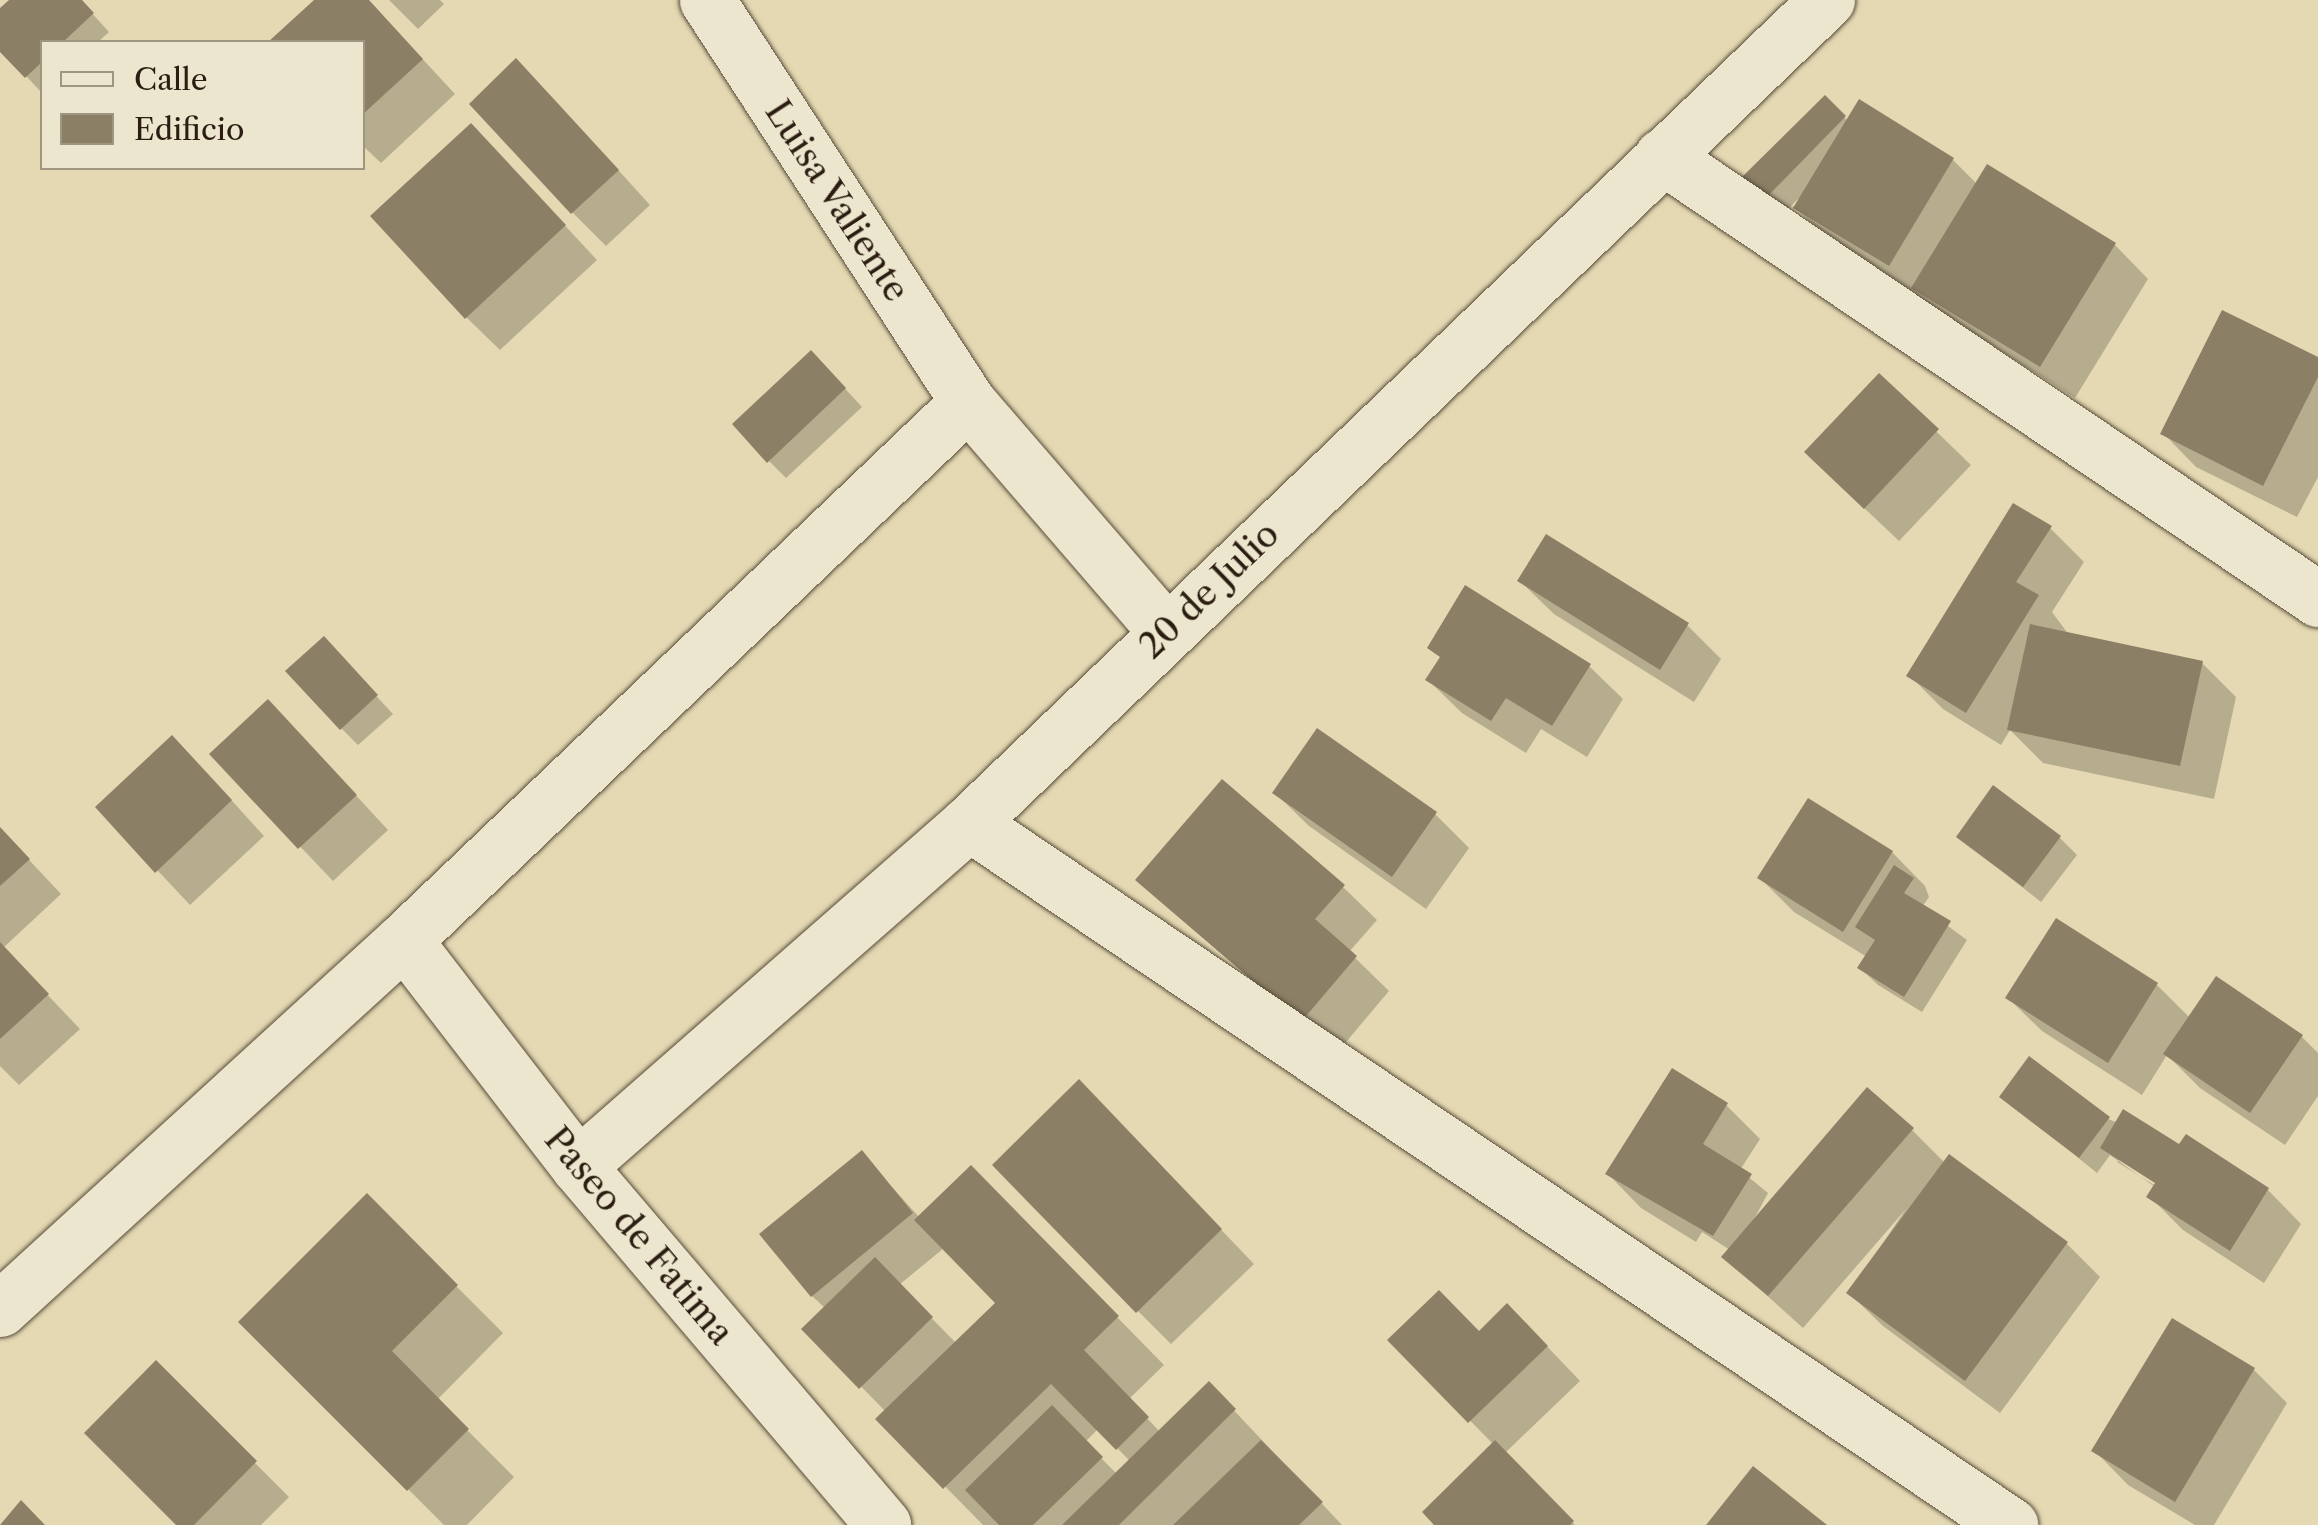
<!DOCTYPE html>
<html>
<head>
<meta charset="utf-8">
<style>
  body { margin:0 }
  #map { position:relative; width:2318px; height:1525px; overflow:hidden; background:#e4d9b3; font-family:"Libre Caslon Text",serif }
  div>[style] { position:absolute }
  .shadow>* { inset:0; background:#0003 }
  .building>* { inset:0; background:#8b7f65 }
  .roads { filter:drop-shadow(0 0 2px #594c3a) drop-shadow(0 0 2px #594c3a) }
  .minor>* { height:55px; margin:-27.5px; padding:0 27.5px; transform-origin:27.5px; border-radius:27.5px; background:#ede6ce }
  span { translate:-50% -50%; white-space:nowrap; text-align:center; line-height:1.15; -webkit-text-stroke:10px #ede6ce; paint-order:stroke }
  .street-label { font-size:35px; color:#2b1d11 }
  .legend { position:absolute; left:40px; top:40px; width:325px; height:130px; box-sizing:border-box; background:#ede6ce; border:2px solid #9f9682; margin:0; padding:12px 18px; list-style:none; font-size:30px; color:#2b1d11 }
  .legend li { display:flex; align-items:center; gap:20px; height:50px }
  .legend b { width:50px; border:2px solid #9f9682 }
</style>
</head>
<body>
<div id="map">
  <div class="shadow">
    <div style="clip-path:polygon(12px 0,80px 0,109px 32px,98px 42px,42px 42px,42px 93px,0 48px,0 11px)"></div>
    <div style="clip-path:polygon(318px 0,368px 0,455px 94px,381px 163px,362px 145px,362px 42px,272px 42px)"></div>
    <div style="clip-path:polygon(389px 0,440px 0,444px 4px,418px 29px)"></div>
    <div style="clip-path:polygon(550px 95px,650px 205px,606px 246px,572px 212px)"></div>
    <div style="clip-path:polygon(1825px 98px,1849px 122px,1953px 160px,1978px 185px,1988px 168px,2115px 245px,2148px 279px,2075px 398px,1830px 242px,1796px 208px,1802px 195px,1781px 216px,1744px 178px)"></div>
    <div style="clip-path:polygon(504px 160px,597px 260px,500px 350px,466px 317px)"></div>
    <div style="clip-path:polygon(2318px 360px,2318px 477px,2297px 517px,2196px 467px,2163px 433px)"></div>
    <div style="clip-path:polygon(828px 370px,862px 407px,786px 478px,769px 461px)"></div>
    <div style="clip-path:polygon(1879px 376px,1971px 465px,1899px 541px,1841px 486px)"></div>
    <div style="clip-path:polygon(2050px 528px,2084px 562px,2052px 612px,2069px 635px,2202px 663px,2236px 697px,2214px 799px,2043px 763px,2010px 730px,2001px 745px,1943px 709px,1909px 675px)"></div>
    <div style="clip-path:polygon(1520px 581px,1687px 625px,1721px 659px,1694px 702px,1554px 614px)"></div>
    <div style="clip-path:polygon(1430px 647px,1589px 666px,1623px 699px,1587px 757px,1541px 729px,1526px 753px,1462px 713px,1428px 680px,1442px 659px)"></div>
    <div style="clip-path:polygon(340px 657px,393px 714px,358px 745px,341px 728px)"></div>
    <div style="clip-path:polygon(301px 736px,388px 830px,333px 881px,212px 754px)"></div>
    <div style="clip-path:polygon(206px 772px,264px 836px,190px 905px,98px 807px)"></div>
    <div style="clip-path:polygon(1275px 793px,1435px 814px,1469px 848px,1426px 909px,1309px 826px)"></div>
    <div style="clip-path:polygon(0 829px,61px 894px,3px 948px,80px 1029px,19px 1085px,0 1066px)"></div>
    <div style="clip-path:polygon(1959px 837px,2060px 838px,2077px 855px,2041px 902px)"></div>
    <div style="clip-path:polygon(1892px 852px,1925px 886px,1929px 897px,1922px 907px,1967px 940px,1922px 1012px,1878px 985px,1860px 968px,1867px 957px,1794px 912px,1760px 878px)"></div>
    <div style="clip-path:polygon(1139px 880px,1343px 887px,1377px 920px,1349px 952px,1389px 991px,1336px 1054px)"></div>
    <div style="clip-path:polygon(2157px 985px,2190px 1018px,2302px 1037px,2318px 1053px,2318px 1096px,2285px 1145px,2200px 1088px,2167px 1055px,2142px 1095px,2042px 1031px,2008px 998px)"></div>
    <div style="clip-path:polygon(evenodd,2002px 1096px,2108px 1119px,2178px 1146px,2268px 1190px,2301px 1224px,2264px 1283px,2183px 1230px,2149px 1196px,2155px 1187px,2110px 1155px,2097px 1173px,2002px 1096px,2121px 1158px,2162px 1184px,2159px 1188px,2117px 1162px,2121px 1158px)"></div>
    <div style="clip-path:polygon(1726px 1105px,1760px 1139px,1740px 1170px,1768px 1193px,1750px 1227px,1912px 1130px,1945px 1163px,2067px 1244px,2100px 1277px,2000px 1413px,1883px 1326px,1849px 1293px,1906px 1209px,1803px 1328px,1724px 1257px,1730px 1250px,1702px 1232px,1696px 1242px,1641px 1208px,1608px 1174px)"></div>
    <div style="clip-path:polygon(1113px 1117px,1254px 1264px,1171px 1344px,1138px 1311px)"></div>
    <div style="clip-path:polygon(evenodd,862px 1154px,920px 1218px,1017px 1215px,1164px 1365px,1129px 1399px,1160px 1432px,1209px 1384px,1342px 1525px,983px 1525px,879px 1419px,886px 1412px,805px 1329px,826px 1309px,812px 1296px,862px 1154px,944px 1248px,999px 1303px,957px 1344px,899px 1285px,944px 1248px,862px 1154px,1098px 1429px,1130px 1461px,1117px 1474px,1085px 1442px,1098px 1429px)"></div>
    <div style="clip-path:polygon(367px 1197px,503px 1333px,437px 1400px,514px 1477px,467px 1525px,444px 1525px,241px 1322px)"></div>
    <div style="clip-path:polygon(1479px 1334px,1541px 1340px,1580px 1381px,1505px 1453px,1575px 1525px,1438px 1525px,1494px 1445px,1391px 1340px)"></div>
    <div style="clip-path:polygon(156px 1364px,289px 1497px,261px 1525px,179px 1525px)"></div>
    <div style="clip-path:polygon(2254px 1370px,2287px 1403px,2214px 1525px,2195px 1525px,2128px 1485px,2095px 1451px)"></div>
  </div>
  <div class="building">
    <div style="clip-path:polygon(9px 0,82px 0,94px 13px,63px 42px,42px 42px,42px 62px,25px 78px,0 52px,0 8px)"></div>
    <div style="clip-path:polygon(314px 0,369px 0,423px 59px,362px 115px,362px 42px,268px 42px)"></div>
    <div style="clip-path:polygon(516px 58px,619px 170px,571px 214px,469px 104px)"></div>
    <div style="clip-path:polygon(1825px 95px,1846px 116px,1763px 201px,1741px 178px)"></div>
    <div style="clip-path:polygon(1859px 99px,1954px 158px,1889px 266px,1793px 208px)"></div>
    <div style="clip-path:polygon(471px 123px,566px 225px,465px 319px,370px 216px)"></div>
    <div style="clip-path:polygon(1987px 164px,2116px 243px,2040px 367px,1911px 288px)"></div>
    <div style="clip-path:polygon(2222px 310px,2318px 357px,2318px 377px,2263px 486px,2160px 434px)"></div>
    <div style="clip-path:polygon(811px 350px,846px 388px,767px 463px,732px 424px)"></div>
    <div style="clip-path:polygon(1879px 373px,1939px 429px,1864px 509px,1804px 452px)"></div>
    <div style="clip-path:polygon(2013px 503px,2052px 526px,2016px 582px,2039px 595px,1966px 713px,1906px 676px)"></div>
    <div style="clip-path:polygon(1546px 534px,1689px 623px,1660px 670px,1517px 581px)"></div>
    <div style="clip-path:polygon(1465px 585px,1591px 664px,1552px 726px,1506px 698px,1491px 721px,1425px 680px,1440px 657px,1427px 648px)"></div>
    <div style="clip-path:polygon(2030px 624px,2203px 661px,2180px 766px,2007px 730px)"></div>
    <div style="clip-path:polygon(324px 636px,378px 695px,340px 730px,285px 671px)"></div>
    <div style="clip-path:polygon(268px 699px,357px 795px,298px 849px,209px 754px)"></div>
    <div style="clip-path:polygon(1317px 728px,1437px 812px,1392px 877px,1272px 793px)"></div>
    <div style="clip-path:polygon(172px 735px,232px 800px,155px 873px,95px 807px)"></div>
    <div style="clip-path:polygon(1222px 779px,1345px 885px,1315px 919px,1357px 956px,1301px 1022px,1135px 880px)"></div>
    <div style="clip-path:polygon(1993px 785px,2061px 836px,2023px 887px,1956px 837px)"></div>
    <div style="clip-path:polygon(1808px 798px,1893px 851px,1843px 932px,1757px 878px)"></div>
    <div style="clip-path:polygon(0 827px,30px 859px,0 886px)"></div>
    <div style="clip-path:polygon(1894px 865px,1914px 878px,1904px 893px,1951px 921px,1904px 997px,1857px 968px,1875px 940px,1855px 927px)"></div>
    <div style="clip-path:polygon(2056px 918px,2158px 983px,2108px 1063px,2005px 998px)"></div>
    <div style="clip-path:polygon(0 942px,49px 994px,0 1039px)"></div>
    <div style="clip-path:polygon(2216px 976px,2303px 1035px,2250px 1113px,2163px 1054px)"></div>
    <div style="clip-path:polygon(2029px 1056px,2110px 1117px,2079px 1158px,1999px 1097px)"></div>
    <div style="clip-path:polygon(1672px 1068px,1728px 1103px,1703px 1144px,1752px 1174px,1713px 1236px,1605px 1174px)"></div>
    <div style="clip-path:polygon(1079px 1079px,1222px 1229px,1136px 1313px,992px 1165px)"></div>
    <div style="clip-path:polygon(1867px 1087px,1914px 1128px,1768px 1296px,1721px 1257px)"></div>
    <div style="clip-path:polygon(2123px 1109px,2179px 1144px,2186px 1134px,2269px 1188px,2230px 1251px,2146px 1197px,2155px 1183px,2100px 1148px)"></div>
    <div style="clip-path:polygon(862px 1150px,913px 1213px,811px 1297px,759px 1234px)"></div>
    <div style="clip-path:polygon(1949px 1154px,2068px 1242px,1965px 1381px,1846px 1293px)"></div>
    <div style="clip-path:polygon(971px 1165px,1119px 1316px,1084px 1350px,1149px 1417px,1116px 1450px,1051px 1384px,943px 1489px,875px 1419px,995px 1303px,914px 1220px)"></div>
    <div style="clip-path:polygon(367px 1193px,458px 1285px,392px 1351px,469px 1429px,407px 1491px,238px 1322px)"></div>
    <div style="clip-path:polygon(875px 1257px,933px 1317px,859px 1389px,801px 1329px)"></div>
    <div style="clip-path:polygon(1439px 1290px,1479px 1331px,1507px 1303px,1548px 1346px,1468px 1423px,1387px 1340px)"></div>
    <div style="clip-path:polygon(2172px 1318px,2255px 1368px,2175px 1502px,2091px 1451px)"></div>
    <div style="clip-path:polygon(156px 1360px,257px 1461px,194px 1525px,176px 1525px,84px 1433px)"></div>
    <div style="clip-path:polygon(1209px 1381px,1236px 1409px,1119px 1525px,1062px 1525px)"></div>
    <div style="clip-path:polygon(1052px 1405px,1103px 1457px,1033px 1525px,999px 1525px,965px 1490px)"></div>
    <div style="clip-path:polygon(1261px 1440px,1323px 1502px,1299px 1525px,1173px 1525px)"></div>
    <div style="clip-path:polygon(1495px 1440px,1574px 1521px,1570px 1525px,1434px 1525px,1422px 1512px)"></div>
    <div style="clip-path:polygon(1753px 1466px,1827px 1525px,1706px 1525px)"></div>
    <div style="clip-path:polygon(21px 1500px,45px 1525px,0 1525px)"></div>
  </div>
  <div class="roads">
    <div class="minor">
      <div style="left:707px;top:0;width:479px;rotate:57deg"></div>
      <div style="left:968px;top:402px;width:303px;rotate:49.2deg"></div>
      <div style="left:1662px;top:156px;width:792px;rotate:34.03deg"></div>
      <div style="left:969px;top:823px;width:1256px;rotate:33.99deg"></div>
      <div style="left:404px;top:940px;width:285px;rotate:52.4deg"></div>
      <div style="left:578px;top:1166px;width:471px;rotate:49.6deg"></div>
      <div style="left:578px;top:1166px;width:520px;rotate:-41.26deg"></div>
      <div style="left:969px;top:823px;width:1189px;rotate:-43.81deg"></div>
      <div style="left:0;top:1309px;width:547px;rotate:-42.41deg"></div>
      <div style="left:404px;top:940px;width:779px;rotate:-43.65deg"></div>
    </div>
  </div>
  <div class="street-label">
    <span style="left:837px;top:201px;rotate:57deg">Luisa Valiente</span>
    <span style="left:1209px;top:590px;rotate:-44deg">20 de Julio</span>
    <span style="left:639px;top:1236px;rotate:50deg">Paseo de Fatima</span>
  </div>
  <ul class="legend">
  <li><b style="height:12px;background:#ede6ce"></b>Calle</li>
  <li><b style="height:28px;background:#8b7f65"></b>Edificio</li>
  </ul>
</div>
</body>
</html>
